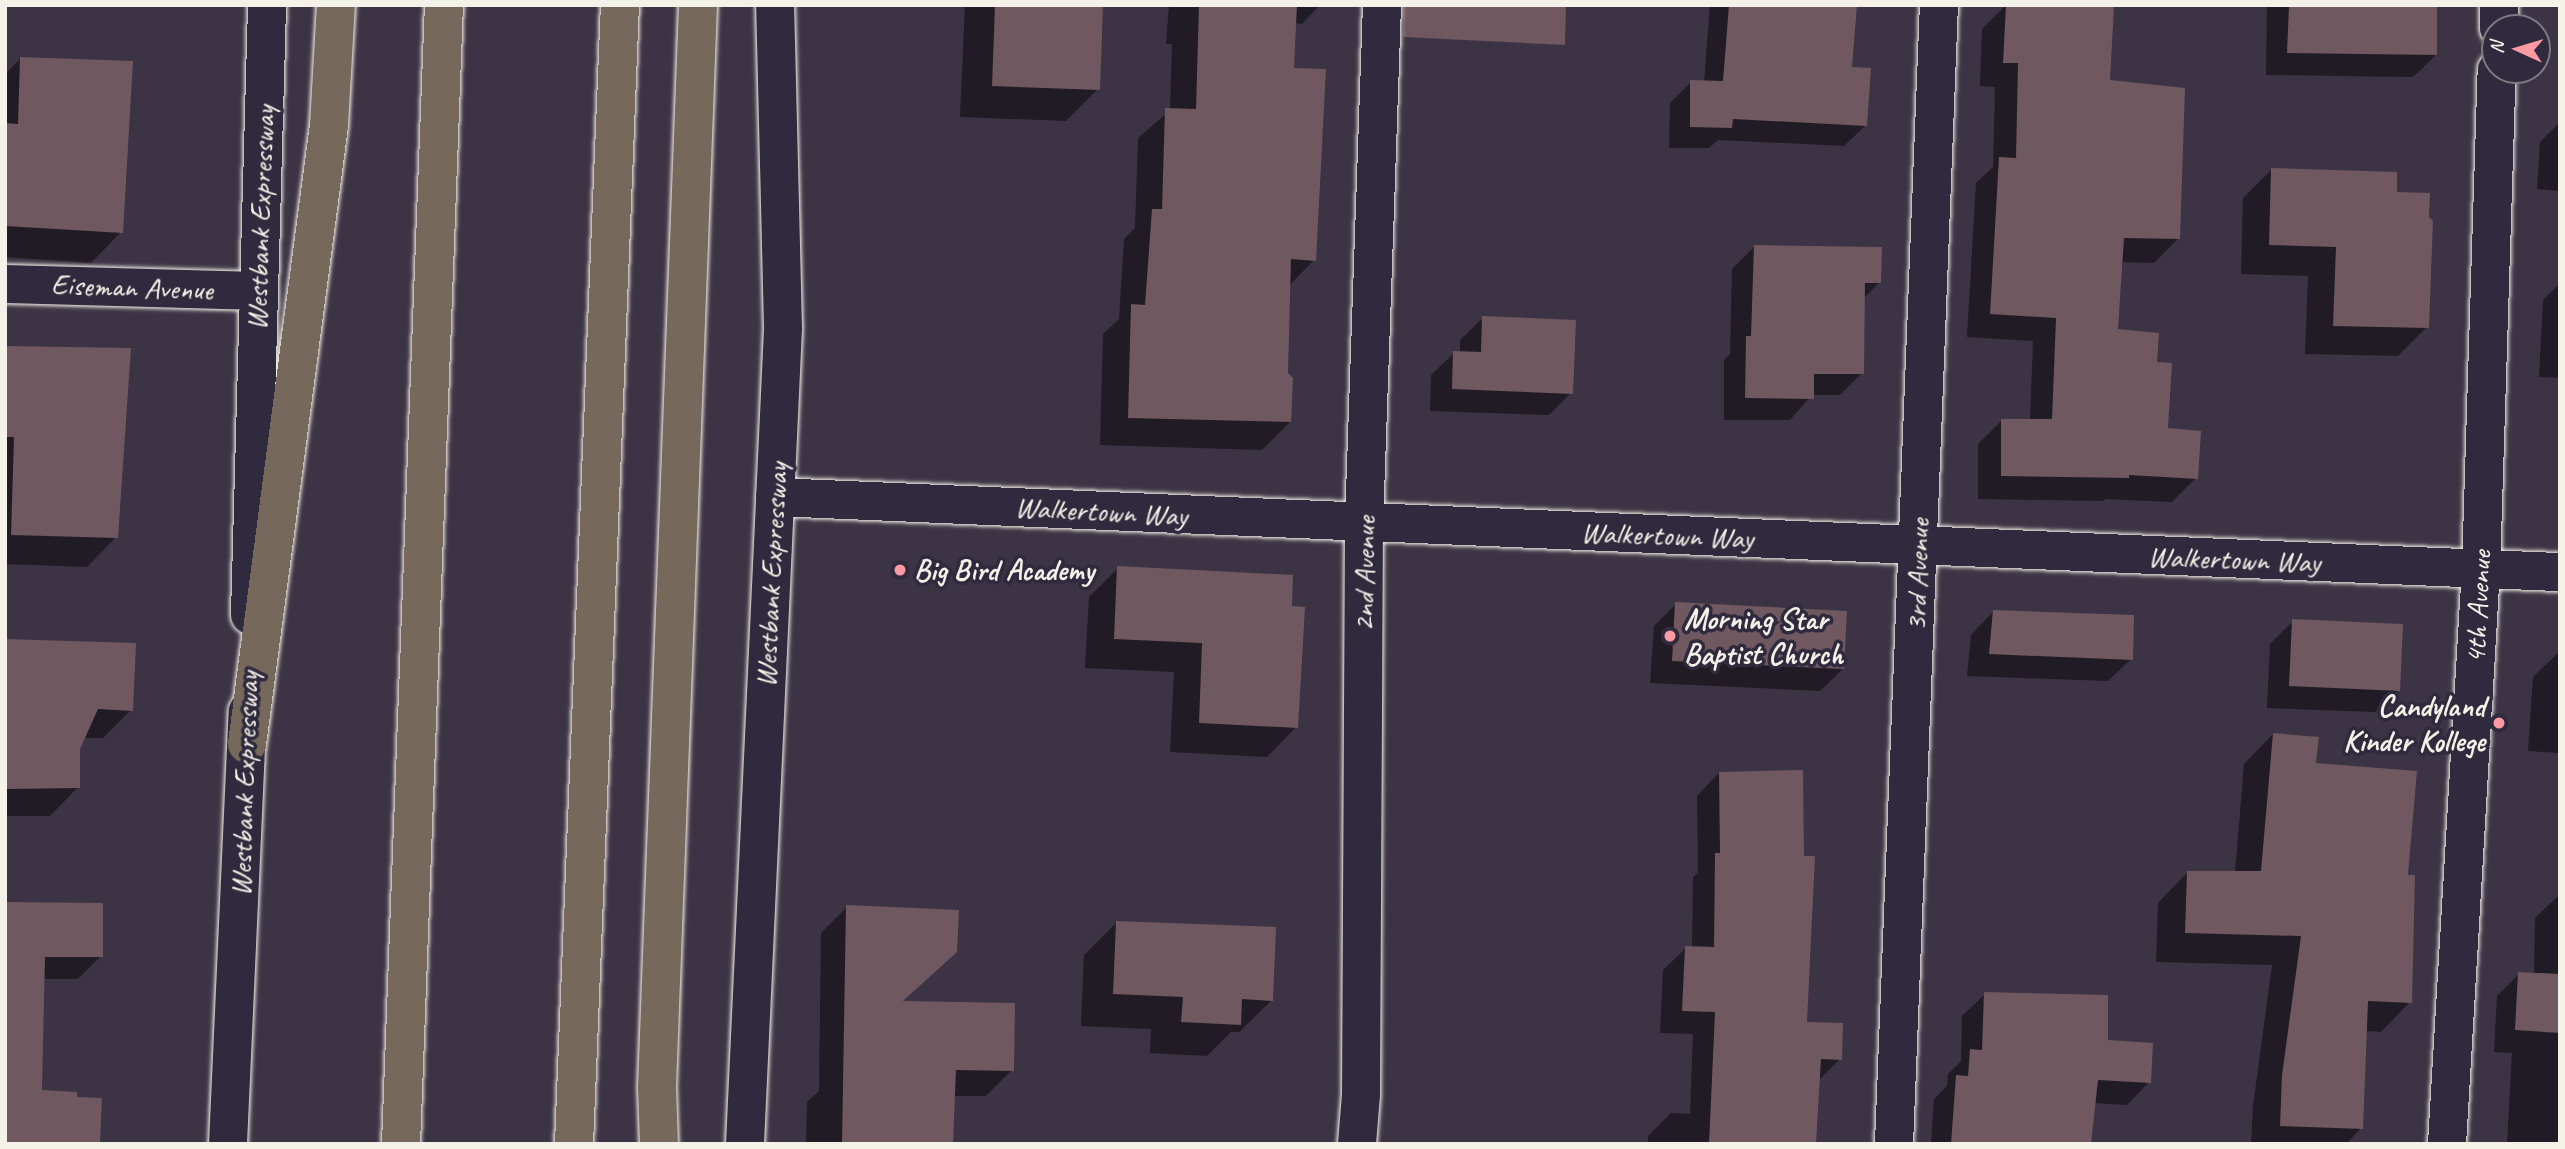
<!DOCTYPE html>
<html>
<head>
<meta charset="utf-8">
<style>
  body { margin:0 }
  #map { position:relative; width:2565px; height:1149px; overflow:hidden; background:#3c3344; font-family:Caveat,sans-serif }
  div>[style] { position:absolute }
  .shadow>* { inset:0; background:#0007 }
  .building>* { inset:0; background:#6f5860 }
  .roads { filter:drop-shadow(0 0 2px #f4f1e8) drop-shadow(0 0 2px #f4f1e8) }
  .minor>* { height:38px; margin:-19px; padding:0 19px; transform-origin:19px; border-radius:19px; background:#2f2a3d }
  .secondary>* { height:38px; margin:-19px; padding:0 19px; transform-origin:19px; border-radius:19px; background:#2f2a3d }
  .motorway>* { height:38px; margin:-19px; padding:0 19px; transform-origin:19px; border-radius:19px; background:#76695c }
  .dots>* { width:19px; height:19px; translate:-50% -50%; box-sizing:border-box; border:4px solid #2f2a3d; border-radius:50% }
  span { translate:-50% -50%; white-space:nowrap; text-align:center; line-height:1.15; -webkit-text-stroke:7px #2f2a3d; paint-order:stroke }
  .street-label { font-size:30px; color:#f4f1e8 }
  .poi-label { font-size:30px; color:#f4f1e8; font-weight:700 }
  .left { translate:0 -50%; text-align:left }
  .right { translate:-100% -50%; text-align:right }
  .frame { position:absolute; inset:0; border:7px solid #f4f1e8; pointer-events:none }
  .north { position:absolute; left:2481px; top:14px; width:70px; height:70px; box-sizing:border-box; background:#2f2a3d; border:2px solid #7e7a81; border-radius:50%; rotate:274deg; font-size:19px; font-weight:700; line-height:28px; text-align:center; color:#f4f1e8 }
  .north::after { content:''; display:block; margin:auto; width:24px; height:32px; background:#ff9aa2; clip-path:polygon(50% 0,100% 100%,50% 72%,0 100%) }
</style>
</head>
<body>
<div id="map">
  <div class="shadow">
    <div style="clip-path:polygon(965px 5px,1101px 5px,1098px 89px,1066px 121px,960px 117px)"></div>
    <div style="clip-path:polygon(1169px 5px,1320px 5px,1302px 24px,1294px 23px,1293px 70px,1314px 260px,1289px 286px,1287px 374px,1290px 422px,1262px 450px,1100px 445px,1103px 334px,1119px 319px,1124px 239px,1135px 228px,1138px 138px,1170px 110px,1172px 44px,1166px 44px)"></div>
    <div style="clip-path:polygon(1710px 5px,1855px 5px,1850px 69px,1866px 125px,1844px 146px,1718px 140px,1709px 148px,1669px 148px,1670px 103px,1691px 82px,1704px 82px)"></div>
    <div style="clip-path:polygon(2006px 5px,2109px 81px,2178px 239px,2154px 263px,2120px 262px,2116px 331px,2155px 363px,2166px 430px,2196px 478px,2172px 502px,2106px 499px,2103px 501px,1978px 499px,1978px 444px,2002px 420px,2030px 421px,2033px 341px,1967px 337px,1976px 183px,1993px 167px,1995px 87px,1980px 86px,1982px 29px)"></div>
    <div style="clip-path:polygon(2267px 5px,2436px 5px,2436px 55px,2413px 77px,2266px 75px)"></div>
    <div style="clip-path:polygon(21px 58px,121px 232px,91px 263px,5px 257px,5px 74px)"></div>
    <div style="clip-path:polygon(2560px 122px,2560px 191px,2537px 189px,2540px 142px)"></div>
    <div style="clip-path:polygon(2272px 169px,2395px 193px,2427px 327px,2398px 356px,2305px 354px,2308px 276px,2241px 274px,2243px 198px)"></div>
    <div style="clip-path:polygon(1754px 247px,1879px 283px,1863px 299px,1862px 373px,1840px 395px,1812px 395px,1790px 420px,1724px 420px,1724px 360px,1730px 354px,1732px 269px)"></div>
    <div style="clip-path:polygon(2560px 283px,2560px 378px,2539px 377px,2543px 300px)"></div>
    <div style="clip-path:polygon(1483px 318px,1571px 393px,1549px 415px,1430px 411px,1431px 375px,1454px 353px,1460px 353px,1460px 340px)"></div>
    <div style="clip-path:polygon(5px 347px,116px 537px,87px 567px,5px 564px)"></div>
    <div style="clip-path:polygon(1118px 568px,1290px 608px,1296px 727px,1267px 757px,1170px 752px,1174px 672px,1085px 668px,1089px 597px)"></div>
    <div style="clip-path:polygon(1676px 604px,1843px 669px,1820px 691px,1650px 683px,1654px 626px)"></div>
    <div style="clip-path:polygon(1993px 612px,2131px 659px,2108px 681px,1967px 676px,1971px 635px)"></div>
    <div style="clip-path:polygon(2293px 621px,2398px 690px,2375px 712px,2267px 708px,2270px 644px)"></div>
    <div style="clip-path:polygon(5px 640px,131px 710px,103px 738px,83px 738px,79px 748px,78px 787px,50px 816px,5px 816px)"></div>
    <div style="clip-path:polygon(2560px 651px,2560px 753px,2528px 751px,2533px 677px)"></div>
    <div style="clip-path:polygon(2273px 734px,2314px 765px,2406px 877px,2410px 1002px,2381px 1032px,2365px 1031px,2361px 1128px,2346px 1144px,2251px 1144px,2253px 1106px,2272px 965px,2156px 962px,2158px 903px,2187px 873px,2235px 873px,2244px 764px)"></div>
    <div style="clip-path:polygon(1719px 773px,1805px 1024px,1840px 1059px,1818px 1081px,1815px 1144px,1648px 1144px,1648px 1136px,1671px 1113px,1690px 1114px,1693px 1034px,1660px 1033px,1663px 970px,1686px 948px,1692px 948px,1693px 877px,1698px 873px,1697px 796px)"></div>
    <div style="clip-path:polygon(2560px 879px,2560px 1144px,2507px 1144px,2512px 1053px,2494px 1052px,2497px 996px,2519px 974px,2534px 975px,2535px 918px,2559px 895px)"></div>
    <div style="clip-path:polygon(5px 904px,101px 956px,78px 979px,43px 979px,41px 1092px,5px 1144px)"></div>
    <div style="clip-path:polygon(847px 907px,956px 951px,901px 1003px,1012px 1070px,986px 1096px,953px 1096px,952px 1144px,806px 1144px,807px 1102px,819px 1091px,821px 933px)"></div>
    <div style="clip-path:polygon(1116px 923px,1272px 1000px,1239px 1032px,1231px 1032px,1207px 1056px,1150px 1053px,1151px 1029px,1081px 1026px,1084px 955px)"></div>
    <div style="clip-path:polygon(1985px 994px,2106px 1042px,2149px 1082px,2127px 1105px,2094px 1103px,2090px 1144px,1931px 1144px,1934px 1099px,1947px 1086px,1948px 1074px,1961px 1061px,1962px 1016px)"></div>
  </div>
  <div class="building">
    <div style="clip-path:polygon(995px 5px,1103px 5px,1100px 90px,992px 86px)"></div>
    <div style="clip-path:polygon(1199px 5px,1297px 5px,1294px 68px,1326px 69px,1316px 261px,1291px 259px,1288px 373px,1293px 378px,1291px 422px,1128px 418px,1131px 304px,1145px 305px,1152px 209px,1162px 209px,1165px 108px,1196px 109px)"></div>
    <div style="clip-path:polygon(1404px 5px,1566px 5px,1565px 45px,1403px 37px)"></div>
    <div style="clip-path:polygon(1729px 5px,1857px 5px,1852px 67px,1871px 68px,1867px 126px,1733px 119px,1732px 128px,1690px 127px,1690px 80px,1723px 81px)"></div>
    <div style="clip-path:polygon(2006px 5px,2114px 7px,2110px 80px,2185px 88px,2180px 239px,2124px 238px,2118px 329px,2159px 333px,2157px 362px,2172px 363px,2168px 428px,2201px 431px,2198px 479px,2129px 475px,2129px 478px,2001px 476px,2001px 419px,2052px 419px,2056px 318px,1990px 314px,1999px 157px,2016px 158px,2018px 63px,2003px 63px)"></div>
    <div style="clip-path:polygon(2289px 5px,2437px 5px,2437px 55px,2287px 53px)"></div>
    <div style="clip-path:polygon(20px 57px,133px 61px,123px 233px,5px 226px,5px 123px,18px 124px)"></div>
    <div style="clip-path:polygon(2271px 168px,2397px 172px,2397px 192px,2430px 193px,2429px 217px,2433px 221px,2429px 328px,2333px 326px,2336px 247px,2269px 245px)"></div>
    <div style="clip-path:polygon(1754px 245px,1882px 247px,1881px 283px,1865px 283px,1864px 374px,1814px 374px,1814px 399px,1745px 398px,1746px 336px,1751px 336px)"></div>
    <div style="clip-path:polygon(1482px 316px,1576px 320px,1573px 394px,1452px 389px,1453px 351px,1481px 352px)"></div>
    <div style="clip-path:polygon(5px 346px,131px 348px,118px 538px,11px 535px,14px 437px,5px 437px)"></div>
    <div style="clip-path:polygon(1117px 566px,1293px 575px,1292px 606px,1305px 607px,1298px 728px,1199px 723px,1202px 643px,1114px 639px)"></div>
    <div style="clip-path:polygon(1675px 602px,1847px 611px,1844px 669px,1672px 661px)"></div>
    <div style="clip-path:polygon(1993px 610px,2134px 615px,2133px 660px,1989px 654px)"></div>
    <div style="clip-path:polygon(2292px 619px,2403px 624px,2400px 691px,2289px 686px)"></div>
    <div style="clip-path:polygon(5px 639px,136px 643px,133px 711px,98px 709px,80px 749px,80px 788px,5px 789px)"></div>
    <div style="clip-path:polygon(2273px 733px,2319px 737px,2316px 763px,2417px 771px,2408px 875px,2415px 875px,2412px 1003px,2368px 1001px,2363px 1129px,2280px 1126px,2282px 1075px,2301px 936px,2185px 933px,2187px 871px,2261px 871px)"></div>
    <div style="clip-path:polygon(1803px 770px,1804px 856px,1815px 856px,1807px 1022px,1843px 1023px,1842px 1060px,1821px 1059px,1816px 1144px,1709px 1144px,1715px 1012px,1682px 1011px,1685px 946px,1714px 947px,1715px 853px,1720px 853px,1719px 772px)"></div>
    <div style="clip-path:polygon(5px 902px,103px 903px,103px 957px,45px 957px,42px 1090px,77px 1092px,77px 1097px,102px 1098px,100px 1144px,5px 1144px)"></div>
    <div style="clip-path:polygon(846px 905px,959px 910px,957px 952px,903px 1001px,1015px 1003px,1014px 1071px,956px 1070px,953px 1144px,842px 1144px)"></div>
    <div style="clip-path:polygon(1116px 921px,1276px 927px,1273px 1001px,1242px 999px,1241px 1025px,1181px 1022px,1183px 997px,1113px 994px)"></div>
    <div style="clip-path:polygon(2518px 972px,2560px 974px,2560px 1033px,2515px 1030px)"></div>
    <div style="clip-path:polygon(1984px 992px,2108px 995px,2108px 1040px,2153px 1043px,2151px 1083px,2098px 1080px,2091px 1144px,1951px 1144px,1956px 1075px,1968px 1076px,1970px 1049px,1982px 1050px)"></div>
  </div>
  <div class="roads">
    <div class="minor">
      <div style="left:2499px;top:28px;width:23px;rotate:-90deg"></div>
      <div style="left:5px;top:284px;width:253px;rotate:1.6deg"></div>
      <div style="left:775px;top:497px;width:1787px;rotate:2.41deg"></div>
      <div style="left:1357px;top:1144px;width:50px;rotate:-85.4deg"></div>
      <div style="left:1361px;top:1094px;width:571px;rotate:-89.7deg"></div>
      <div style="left:1364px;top:523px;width:518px;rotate:-88.01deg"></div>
      <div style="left:1894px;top:1144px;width:1140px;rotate:-87.74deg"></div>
      <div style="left:2447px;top:1144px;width:576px;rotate:-86.62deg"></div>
      <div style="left:2481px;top:569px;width:499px;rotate:-88.2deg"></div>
    </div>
    <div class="secondary">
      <div style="left:250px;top:615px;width:610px;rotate:-88.4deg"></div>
      <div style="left:228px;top:1144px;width:433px;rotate:-87.4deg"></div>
      <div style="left:745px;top:1144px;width:817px;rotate:-87.33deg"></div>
      <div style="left:783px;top:328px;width:323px;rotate:-91.4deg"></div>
    </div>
    <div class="motorway">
      <div style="left:247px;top:744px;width:624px;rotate:-82.45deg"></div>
      <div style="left:329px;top:125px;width:120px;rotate:-86.7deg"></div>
      <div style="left:401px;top:1144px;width:1140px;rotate:-87.84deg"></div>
      <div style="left:574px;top:1144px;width:1140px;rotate:-87.69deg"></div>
      <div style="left:659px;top:1144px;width:57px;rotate:-92deg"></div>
      <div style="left:657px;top:1087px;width:1083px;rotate:-87.83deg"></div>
    </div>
  </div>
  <div class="dots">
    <div style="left:900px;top:570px;background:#ff9aa2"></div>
    <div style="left:1670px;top:636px;background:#ff9aa2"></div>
    <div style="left:2499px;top:723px;background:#ff9aa2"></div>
  </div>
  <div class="street-label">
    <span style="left:260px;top:218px;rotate:-88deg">Westbank Expressway</span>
    <span style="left:132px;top:287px;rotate:2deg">Eiseman Avenue</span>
    <span style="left:1101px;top:511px;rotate:3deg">Walkertown Way</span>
    <span style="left:1667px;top:535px;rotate:2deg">Walkertown Way</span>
    <span style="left:2234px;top:559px;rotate:2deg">Walkertown Way</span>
    <span style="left:1364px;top:574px;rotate:-89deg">2nd Avenue</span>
    <span style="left:771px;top:575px;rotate:-87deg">Westbank Expressway</span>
    <span style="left:1917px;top:575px;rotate:-88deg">3rd Avenue</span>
    <span style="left:2478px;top:607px;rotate:-87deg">4th Avenue</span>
    <span style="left:244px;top:784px;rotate:-88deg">Westbank Expressway</span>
  </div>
  <div class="poi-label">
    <span class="left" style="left:914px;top:570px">Big Bird Academy</span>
    <span class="left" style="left:1684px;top:636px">Morning Star<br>Baptist Church</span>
    <span class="right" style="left:2485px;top:723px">Candyland<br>Kinder Kollege</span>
  </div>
  <div class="frame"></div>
  <div class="north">N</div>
</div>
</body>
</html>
